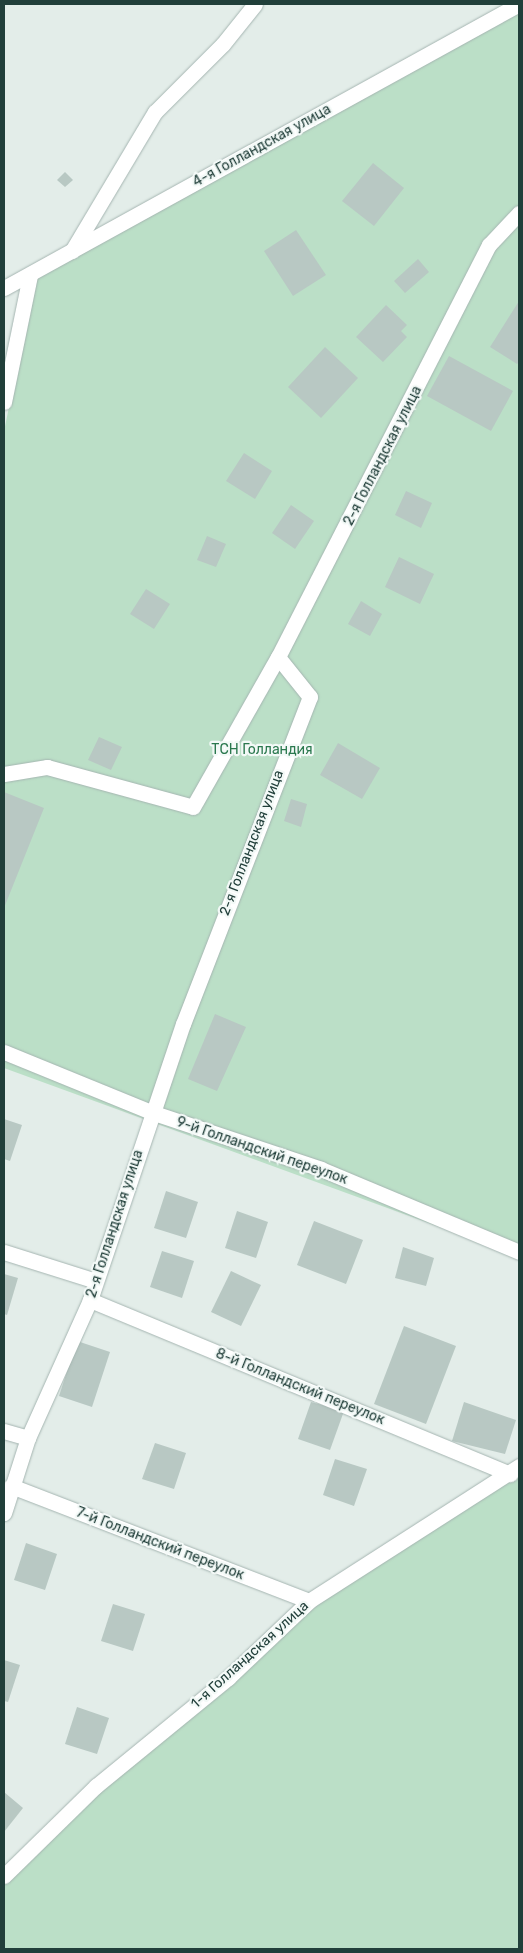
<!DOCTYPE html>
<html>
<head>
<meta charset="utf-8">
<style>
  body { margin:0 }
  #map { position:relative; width:523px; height:1953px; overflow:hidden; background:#e3ede9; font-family:Rubik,sans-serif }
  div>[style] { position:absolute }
  .green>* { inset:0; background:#bbdfc7 }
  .building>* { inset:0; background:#b8c8c3 }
  .roads { filter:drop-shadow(0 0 1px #a5b5b1) drop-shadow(0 0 1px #a5b5b1) }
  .minor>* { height:15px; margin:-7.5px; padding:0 7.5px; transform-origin:7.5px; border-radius:7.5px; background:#fff }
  span { translate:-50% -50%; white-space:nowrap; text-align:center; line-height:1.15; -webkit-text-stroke:4.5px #f3f9f7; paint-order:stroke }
  .street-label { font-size:14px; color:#213f3a }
  .park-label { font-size:14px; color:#2a784e }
  .frame { position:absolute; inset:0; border:5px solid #213f3a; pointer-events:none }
</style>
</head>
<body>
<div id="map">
  <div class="green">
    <div style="clip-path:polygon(519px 10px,519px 1256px,4px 1068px,4px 431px,36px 278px)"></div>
    <div style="clip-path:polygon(519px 1471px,519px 1949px,4px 1949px,4px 1881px,100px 1786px,336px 1590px)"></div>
  </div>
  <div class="building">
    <div style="clip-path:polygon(373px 163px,404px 188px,374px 226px,342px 201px)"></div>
    <div style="clip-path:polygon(65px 172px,73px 180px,65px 187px,57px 180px)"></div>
    <div style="clip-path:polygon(296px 230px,326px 275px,293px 296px,264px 251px)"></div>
    <div style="clip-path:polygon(418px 259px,429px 272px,405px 293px,394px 281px)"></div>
    <div style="clip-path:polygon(519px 301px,519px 362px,517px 364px,490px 347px)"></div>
    <div style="clip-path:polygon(386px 305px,407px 325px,401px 331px,407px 337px,383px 362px,356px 337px)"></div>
    <div style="clip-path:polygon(325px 347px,358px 378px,321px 418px,288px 387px)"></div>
    <div style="clip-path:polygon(449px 356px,513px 391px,491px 431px,427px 396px)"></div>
    <div style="clip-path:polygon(244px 453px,272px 471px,255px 499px,226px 481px)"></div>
    <div style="clip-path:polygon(406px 491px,432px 503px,421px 528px,395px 515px)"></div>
    <div style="clip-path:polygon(291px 505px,314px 521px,295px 549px,272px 533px)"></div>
    <div style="clip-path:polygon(207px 536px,226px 544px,216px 567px,197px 560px)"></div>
    <div style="clip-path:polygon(399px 557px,434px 574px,420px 604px,385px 587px)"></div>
    <div style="clip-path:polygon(146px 589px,170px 604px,154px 629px,130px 614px)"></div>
    <div style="clip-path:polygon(361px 601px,382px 614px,370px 636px,348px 624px)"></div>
    <div style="clip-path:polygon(99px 737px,122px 747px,111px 770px,88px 760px)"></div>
    <div style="clip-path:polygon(338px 743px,380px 768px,362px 799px,320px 775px)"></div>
    <div style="clip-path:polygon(4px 792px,44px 808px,4px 908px)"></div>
    <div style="clip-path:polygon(291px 799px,307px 804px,301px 827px,284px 821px)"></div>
    <div style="clip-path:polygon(215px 1014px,246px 1027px,217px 1091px,188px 1079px)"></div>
    <div style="clip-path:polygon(4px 1119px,22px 1125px,10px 1161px,4px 1159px)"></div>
    <div style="clip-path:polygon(166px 1191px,198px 1202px,186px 1238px,154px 1228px)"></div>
    <div style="clip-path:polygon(237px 1211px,268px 1222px,256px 1258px,225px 1248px)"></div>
    <div style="clip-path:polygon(314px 1221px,363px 1240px,346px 1284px,297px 1265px)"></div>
    <div style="clip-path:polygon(403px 1247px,434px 1258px,426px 1286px,395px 1278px)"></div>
    <div style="clip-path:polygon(162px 1251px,194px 1261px,182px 1298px,150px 1287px)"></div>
    <div style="clip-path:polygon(231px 1271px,261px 1285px,241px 1326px,211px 1312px)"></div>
    <div style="clip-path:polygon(4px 1274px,18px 1278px,7px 1315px,4px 1314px)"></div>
    <div style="clip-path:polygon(404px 1326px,456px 1346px,426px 1424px,374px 1404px)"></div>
    <div style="clip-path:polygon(77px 1341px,110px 1352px,92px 1407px,59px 1396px)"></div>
    <div style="clip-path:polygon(311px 1402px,344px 1411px,330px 1450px,298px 1439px)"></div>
    <div style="clip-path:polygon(464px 1402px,516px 1420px,505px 1454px,452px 1441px)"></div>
    <div style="clip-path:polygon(155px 1443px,186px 1453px,174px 1489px,142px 1479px)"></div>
    <div style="clip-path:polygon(335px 1459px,367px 1469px,354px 1506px,323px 1495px)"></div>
    <div style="clip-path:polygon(26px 1543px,57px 1554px,45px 1590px,14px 1580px)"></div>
    <div style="clip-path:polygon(113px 1604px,145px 1614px,133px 1651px,101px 1641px)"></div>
    <div style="clip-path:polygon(4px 1660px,20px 1665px,8px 1702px,4px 1701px)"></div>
    <div style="clip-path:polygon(77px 1707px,109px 1718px,97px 1754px,65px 1744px)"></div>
    <div style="clip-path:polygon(4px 1792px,23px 1808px,4px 1832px)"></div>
  </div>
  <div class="roads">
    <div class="minor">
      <div style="left:72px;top:251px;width:162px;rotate:-59.2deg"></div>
      <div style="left:155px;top:112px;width:96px;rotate:-45deg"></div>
      <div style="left:223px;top:44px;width:51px;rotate:-51.3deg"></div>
      <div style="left:4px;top:288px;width:588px;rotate:-28.87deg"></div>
      <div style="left:4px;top:402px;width:130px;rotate:-78.4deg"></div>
      <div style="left:4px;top:774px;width:44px;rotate:-9.2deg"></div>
      <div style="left:47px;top:767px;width:151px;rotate:15.3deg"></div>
      <div style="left:193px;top:807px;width:172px;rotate:-60.5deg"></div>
      <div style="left:4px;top:1052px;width:159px;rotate:22.2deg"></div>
      <div style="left:151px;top:1112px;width:179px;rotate:18.5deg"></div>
      <div style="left:321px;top:1169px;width:215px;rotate:22.7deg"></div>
      <div style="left:4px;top:1252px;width:96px;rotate:17.5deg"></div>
      <div style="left:90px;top:1300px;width:455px;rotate:22.5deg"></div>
      <div style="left:4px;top:1431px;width:25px;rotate:16deg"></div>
      <div style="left:11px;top:1486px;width:319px;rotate:21.1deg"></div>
      <div style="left:4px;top:1513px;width:79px;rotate:-72.3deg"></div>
      <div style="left:28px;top:1438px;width:151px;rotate:-65.8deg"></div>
      <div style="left:90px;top:1300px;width:291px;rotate:-71.4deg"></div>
      <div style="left:183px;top:1024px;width:351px;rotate:-68.8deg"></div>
      <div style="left:310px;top:697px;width:51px;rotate:-128.7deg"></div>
      <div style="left:278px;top:657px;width:463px;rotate:-62.9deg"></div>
      <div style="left:489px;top:245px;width:44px;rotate:-46.8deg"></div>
      <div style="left:4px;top:1876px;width:129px;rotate:-44.4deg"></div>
      <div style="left:96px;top:1786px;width:171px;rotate:-39.3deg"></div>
      <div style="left:228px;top:1678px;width:112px;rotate:-43.5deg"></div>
      <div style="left:309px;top:1601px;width:250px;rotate:-32.7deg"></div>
    </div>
  </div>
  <div class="street-label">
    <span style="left:262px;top:146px;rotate:-29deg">4-я Голландская улица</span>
    <span style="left:383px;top:456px;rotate:-63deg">2-я Голландская улица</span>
    <span style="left:252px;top:843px;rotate:-69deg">2-я Голландская улица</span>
    <span style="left:262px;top:1151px;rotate:19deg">9-й Голландский переулок</span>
    <span style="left:115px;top:1224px;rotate:-72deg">2-я Голландская улица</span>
    <span style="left:300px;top:1387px;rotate:22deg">8-й Голландский переулок</span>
    <span style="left:160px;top:1544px;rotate:21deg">7-й Голландский переулок</span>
    <span style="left:250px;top:1655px;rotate:-42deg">1-я Голландская улица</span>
  </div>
  <div class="park-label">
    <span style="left:262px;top:750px">ТСН Голландия</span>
  </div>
  <div class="frame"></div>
</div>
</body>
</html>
